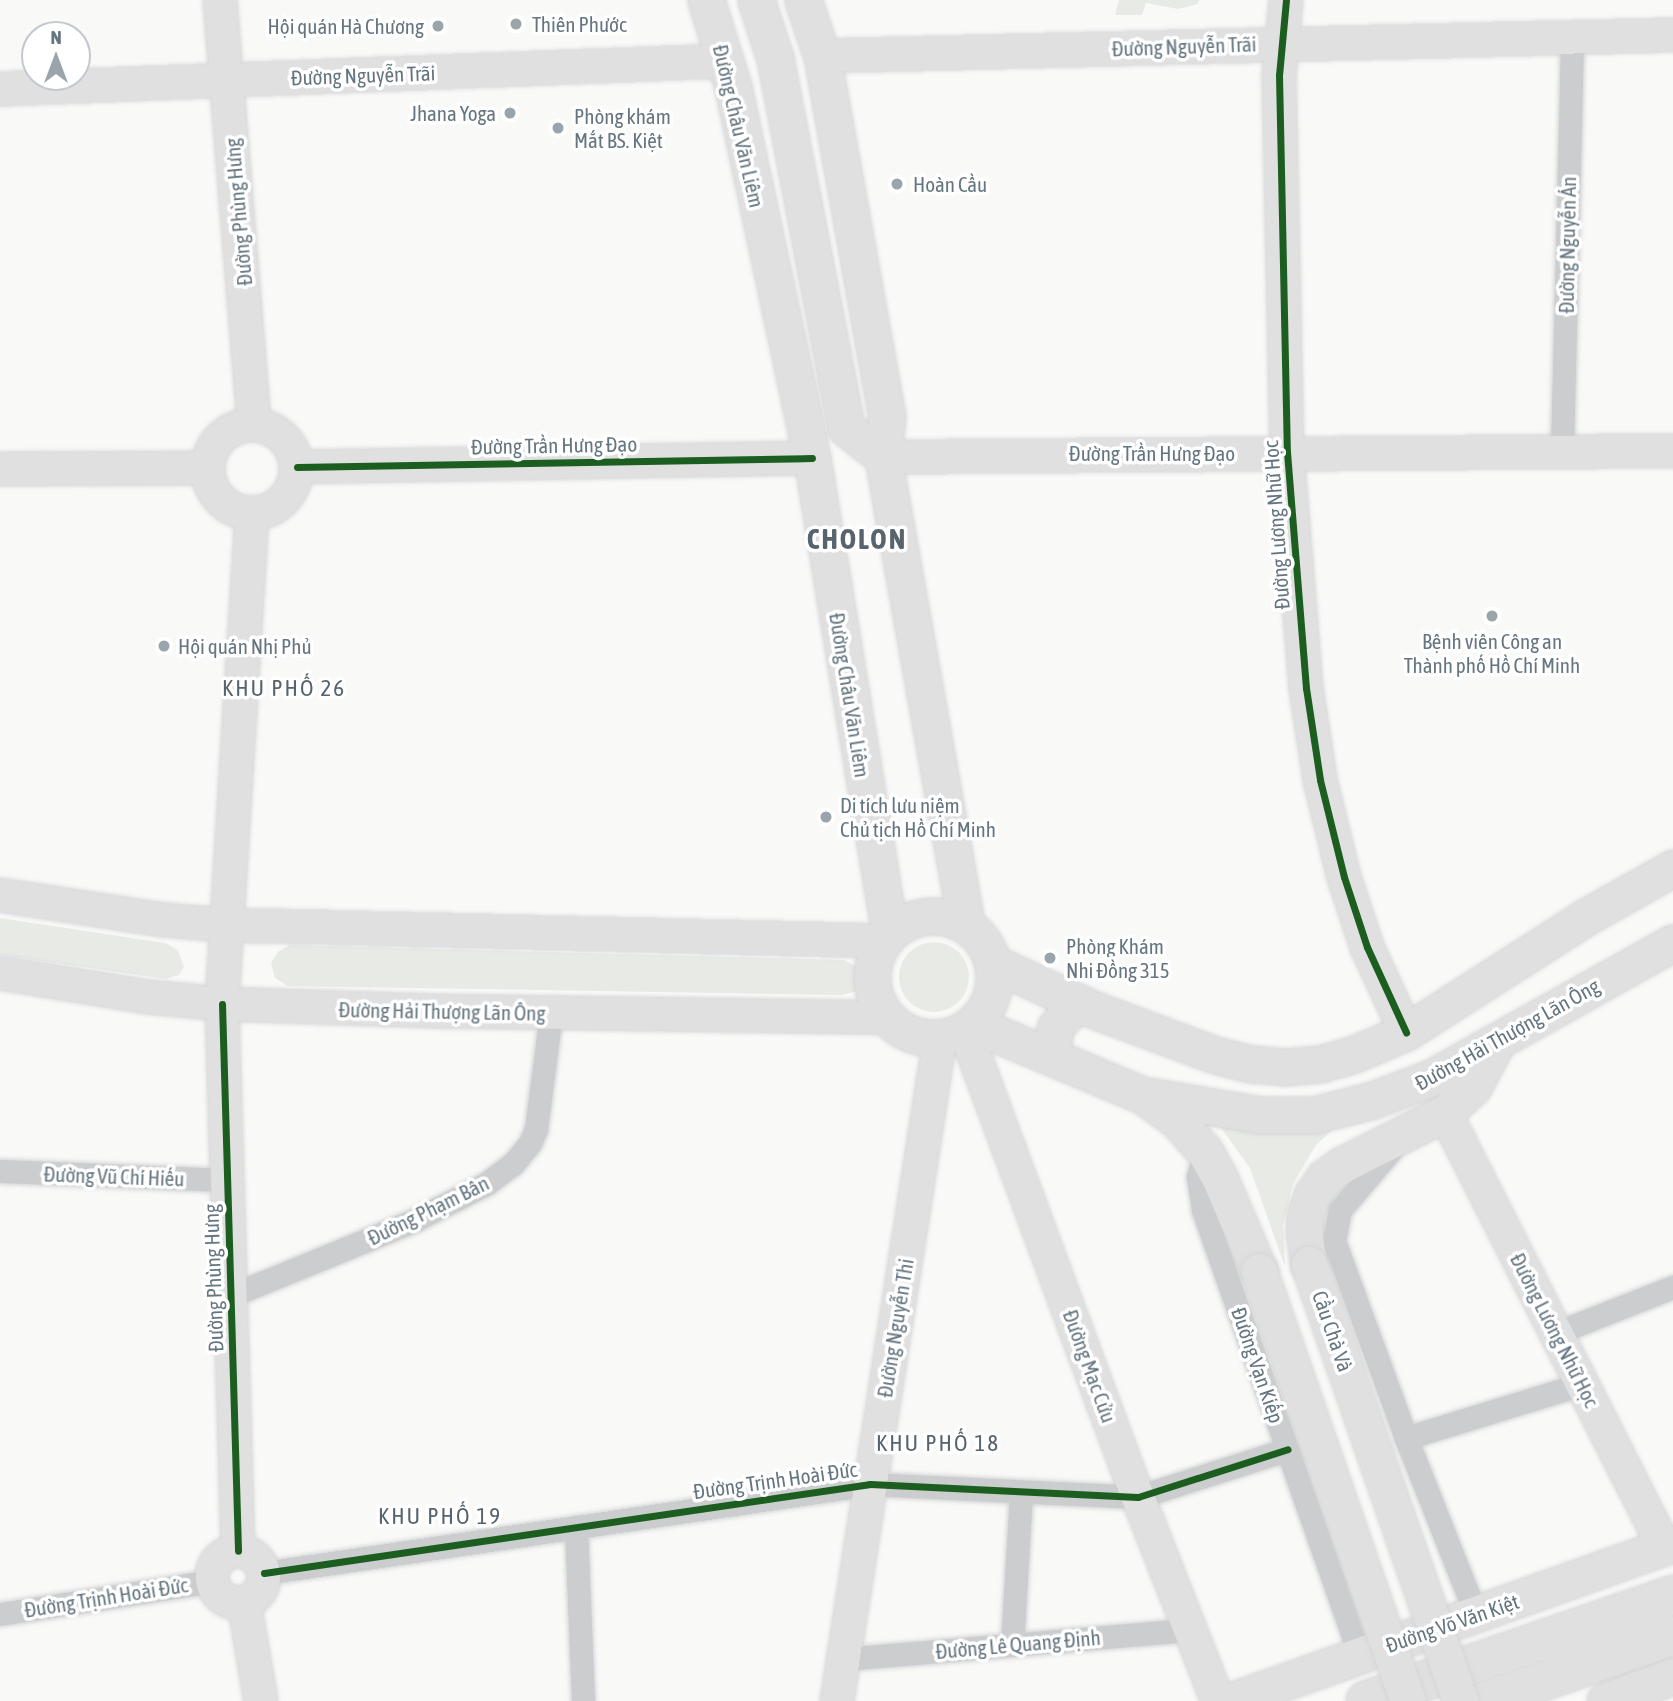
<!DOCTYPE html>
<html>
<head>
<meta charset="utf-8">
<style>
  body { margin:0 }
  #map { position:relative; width:1673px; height:1701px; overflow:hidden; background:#f9f9f8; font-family:"Asap Condensed",sans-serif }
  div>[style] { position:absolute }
  .green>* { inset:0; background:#e8eae6 }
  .round { border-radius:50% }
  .roads { filter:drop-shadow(0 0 2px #d4d5d6) drop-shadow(0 0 2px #d4d5d6) }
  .street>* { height:23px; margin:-11.5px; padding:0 11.5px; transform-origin:11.5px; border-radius:11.5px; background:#cbcdce }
  .secondary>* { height:32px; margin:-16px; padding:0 16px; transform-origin:16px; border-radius:16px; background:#e0e0e1 }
  .secondary>.ring { margin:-16px; padding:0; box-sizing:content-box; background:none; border:32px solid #e0e0e1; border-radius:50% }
  .primary>* { height:35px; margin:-17.5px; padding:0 17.5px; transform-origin:17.5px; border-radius:17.5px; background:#e0e0e1 }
  .primary>.ring { margin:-17.5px; padding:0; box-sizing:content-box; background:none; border:35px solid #e0e0e1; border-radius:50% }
  .highway>* { height:38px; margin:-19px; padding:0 19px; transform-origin:19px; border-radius:19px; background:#e0e0e1 }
  .bridges { filter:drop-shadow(0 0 2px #d5d6d6) drop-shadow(0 0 2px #d5d6d6) }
  .primary-bridge>* { height:35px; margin:-17.5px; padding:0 17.5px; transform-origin:17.5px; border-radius:17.5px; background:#e0e0e1 }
  .cycleway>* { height:7px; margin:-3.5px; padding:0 3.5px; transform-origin:3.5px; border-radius:3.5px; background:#1b5e20 }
  .dots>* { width:19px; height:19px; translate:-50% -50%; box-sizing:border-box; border:4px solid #fff; border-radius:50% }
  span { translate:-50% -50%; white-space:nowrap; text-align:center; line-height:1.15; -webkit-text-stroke:7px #fff; paint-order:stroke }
  .poi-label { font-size:21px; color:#667681 }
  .left { translate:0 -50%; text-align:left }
  .right { translate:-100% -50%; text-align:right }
  .street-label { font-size:21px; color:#667681 }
  .neighbourhood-label { font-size:23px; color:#57646d; letter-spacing:2px }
  .district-label { font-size:28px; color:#57646d; font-weight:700; letter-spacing:2px }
  .north { position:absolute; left:21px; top:21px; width:70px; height:70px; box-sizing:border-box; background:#fff; border:2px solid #c2c8cd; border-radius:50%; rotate:0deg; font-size:19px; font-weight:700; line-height:28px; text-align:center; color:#667681 }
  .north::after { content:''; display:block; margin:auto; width:24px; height:32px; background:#99a4ab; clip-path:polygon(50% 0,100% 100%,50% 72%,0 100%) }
</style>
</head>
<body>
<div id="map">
  <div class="green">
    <div style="clip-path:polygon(1119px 0,1199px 0,1198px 4px,1178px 9px,1146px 3px,1142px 15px,1115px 15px)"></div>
    <div style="clip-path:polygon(0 918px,165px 943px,178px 950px,184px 967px,179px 975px,166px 979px,0 955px)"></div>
    <div class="round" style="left:899px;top:942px;width:70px;height:70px"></div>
    <div style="clip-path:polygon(290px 945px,844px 960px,857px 967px,862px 978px,857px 991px,842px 995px,288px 986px,275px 978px,271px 963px,278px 952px)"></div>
    <div style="clip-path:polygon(1214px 1118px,1339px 1124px,1316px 1145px,1293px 1184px,1283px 1225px,1285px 1267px,1250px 1168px)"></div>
  </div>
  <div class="roads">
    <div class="street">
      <div style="left:1562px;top:451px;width:413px;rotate:-88.6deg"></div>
      <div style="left:1396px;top:1144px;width:87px;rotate:130.3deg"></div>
      <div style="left:1340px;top:1210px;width:32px;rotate:101deg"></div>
      <div style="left:1334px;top:1241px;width:210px;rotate:69.9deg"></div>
      <div style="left:1406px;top:1438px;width:190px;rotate:68.4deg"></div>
      <div style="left:1205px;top:1152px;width:26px;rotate:106deg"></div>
      <div style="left:1198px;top:1177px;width:33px;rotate:81deg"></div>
      <div style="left:1203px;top:1210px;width:472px;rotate:70.6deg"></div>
      <div style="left:0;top:1171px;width:227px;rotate:2.3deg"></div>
      <div style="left:230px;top:1296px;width:200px;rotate:-22.3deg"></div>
      <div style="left:415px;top:1220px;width:80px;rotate:-26.9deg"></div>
      <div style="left:486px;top:1184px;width:34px;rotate:-37deg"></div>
      <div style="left:513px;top:1164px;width:27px;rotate:-51deg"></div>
      <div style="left:530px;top:1143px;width:15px;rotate:-67deg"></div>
      <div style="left:536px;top:1129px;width:117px;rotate:-82.6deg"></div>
      <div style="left:1556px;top:1333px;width:126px;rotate:-21.5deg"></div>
      <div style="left:1406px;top:1438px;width:184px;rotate:-17.1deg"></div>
      <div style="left:576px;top:1527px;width:174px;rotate:87.7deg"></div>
      <div style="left:264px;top:1573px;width:613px;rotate:-8.35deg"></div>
      <div style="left:870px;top:1484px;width:268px;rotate:2.8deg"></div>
      <div style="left:1138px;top:1497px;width:157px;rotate:-17.7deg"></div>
      <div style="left:0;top:1614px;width:215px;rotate:-8.8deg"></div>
      <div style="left:1012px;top:1645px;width:153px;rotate:-86.6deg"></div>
      <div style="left:843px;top:1659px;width:350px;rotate:-4.8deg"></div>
    </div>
    <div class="secondary">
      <div style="left:220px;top:0;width:426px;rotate:85.4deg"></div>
      <div style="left:1286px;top:0;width:75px;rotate:95.3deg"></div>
      <div style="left:1279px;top:75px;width:377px;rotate:88.8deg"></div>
      <div style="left:1287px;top:452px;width:237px;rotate:85.4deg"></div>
      <div style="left:1306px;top:688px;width:93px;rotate:81.3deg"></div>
      <div style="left:1320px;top:780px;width:100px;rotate:76.1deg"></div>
      <div style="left:1344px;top:877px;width:74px;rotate:71.8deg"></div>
      <div style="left:1367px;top:947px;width:94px;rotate:65.4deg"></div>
      <div style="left:822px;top:56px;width:851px;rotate:-1.41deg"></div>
      <div style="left:0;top:89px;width:727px;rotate:-2.21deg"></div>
      <div class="ring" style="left:208px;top:425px;width:56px;height:56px"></div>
      <div style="left:883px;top:457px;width:790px;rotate:-0.44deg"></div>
      <div style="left:297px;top:467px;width:515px;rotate:-1deg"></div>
      <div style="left:0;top:469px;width:208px;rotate:-0.3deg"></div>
      <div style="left:0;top:895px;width:166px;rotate:8.7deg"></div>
      <div style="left:164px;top:920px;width:61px;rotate:4.7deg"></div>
      <div style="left:225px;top:925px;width:658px;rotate:1.39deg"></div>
      <div style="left:0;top:973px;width:151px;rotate:9.2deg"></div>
      <div style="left:149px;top:997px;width:73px;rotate:5.5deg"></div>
      <div style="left:222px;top:1004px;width:206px;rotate:1.9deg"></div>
      <div style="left:428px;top:1011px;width:458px;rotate:0.8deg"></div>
      <div style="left:965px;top:1030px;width:498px;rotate:69.7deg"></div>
      <div style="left:1138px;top:1497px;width:219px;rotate:68.6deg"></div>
      <div style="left:1445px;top:1113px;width:486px;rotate:63.2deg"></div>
      <div class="ring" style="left:212px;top:1551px;width:20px;height:20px"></div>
      <div style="left:238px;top:1551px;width:547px;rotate:-91.68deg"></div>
      <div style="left:222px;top:1004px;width:492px;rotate:-86.5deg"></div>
      <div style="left:244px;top:1602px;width:100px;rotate:80.3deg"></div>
      <div style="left:837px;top:1701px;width:671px;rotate:-81.17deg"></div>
    </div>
    <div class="primary">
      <div style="left:706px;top:0;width:91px;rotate:72.8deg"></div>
      <div style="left:733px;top:87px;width:379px;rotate:78deg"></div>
      <div style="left:812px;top:458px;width:481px;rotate:80.7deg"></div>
      <div style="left:756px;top:0;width:61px;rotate:71.9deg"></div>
      <div style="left:775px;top:58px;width:377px;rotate:79.1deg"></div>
      <div style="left:846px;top:428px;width:47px;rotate:38.1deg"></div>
      <div style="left:803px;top:0;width:59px;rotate:71.3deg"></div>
      <div style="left:822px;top:56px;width:366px;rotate:79.8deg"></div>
      <div style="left:887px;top:416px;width:41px;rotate:95.6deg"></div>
      <div style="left:883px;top:457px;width:475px;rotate:79.9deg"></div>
      <div class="ring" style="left:872px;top:916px;width:87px;height:87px"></div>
      <div style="left:993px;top:963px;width:109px;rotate:24.9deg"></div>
      <div style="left:1092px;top:1009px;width:131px;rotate:20.5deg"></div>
      <div style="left:1215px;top:1055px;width:38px;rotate:14deg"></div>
      <div style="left:1252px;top:1064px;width:33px;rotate:5deg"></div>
      <div style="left:1285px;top:1067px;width:35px;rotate:-5deg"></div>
      <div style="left:1320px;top:1064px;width:33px;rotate:-16deg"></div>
      <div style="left:1352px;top:1055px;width:59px;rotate:-23.1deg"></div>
      <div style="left:1406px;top:1032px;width:211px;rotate:-32.6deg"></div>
      <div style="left:1584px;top:918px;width:102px;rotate:-29.3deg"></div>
      <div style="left:973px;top:1024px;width:183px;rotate:22.8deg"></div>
      <div style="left:1142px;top:1095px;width:120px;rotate:9.6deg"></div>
      <div style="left:1260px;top:1115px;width:54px"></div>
      <div style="left:1314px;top:1115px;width:61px;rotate:-14.3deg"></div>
      <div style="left:1373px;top:1100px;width:62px;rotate:-20.8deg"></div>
      <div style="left:1431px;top:1078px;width:277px;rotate:-29.2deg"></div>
      <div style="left:1051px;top:1057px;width:29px;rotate:-82deg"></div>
      <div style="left:1055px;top:1028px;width:18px;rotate:-52deg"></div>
      <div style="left:1066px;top:1014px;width:19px;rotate:-32deg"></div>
      <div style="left:1148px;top:1099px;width:34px;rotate:36deg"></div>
      <div style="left:1176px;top:1119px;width:44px;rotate:48.7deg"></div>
      <div style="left:1205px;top:1152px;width:29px;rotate:61deg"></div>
      <div style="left:1219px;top:1177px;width:102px;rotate:66.9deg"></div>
      <div style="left:1309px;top:1264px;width:31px;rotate:-99deg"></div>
      <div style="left:1304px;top:1233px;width:18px;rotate:-87deg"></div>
      <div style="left:1305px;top:1215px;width:21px;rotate:-71deg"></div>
      <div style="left:1312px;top:1195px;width:21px;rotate:-55deg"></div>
      <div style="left:1324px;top:1178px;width:22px;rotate:-36deg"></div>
      <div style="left:1342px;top:1165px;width:115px;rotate:-26.8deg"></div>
      <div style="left:1445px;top:1113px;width:38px;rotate:-43deg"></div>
      <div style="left:1473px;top:1087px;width:51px;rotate:-61.9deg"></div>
      <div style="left:1231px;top:1701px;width:469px;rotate:-19.6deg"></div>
      <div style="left:1605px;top:1701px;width:72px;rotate:-20.2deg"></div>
    </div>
    <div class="highway">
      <div style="left:1366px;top:1701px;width:325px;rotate:-19deg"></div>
      <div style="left:1485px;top:1701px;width:199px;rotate:-19.3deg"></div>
    </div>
  </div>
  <div class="bridges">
    <div class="primary-bridge">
      <div style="left:1309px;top:1264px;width:462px;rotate:70.9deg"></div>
      <div style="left:1259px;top:1271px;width:455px;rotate:70.9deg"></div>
    </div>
  </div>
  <div class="cycleway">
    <div style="left:1286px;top:0;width:75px;rotate:95.3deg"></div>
    <div style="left:1279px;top:75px;width:377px;rotate:88.8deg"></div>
    <div style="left:1287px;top:452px;width:237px;rotate:85.4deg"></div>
    <div style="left:1306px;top:688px;width:93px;rotate:81.3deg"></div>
    <div style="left:1320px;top:780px;width:100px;rotate:76.1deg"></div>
    <div style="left:1344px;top:877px;width:74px;rotate:71.8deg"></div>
    <div style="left:1367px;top:947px;width:94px;rotate:65.4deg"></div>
    <div style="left:297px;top:467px;width:515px;rotate:-1deg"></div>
    <div style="left:222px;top:1004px;width:547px;rotate:88.32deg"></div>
    <div style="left:264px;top:1573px;width:613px;rotate:-8.35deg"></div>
    <div style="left:870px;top:1484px;width:268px;rotate:2.8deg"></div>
    <div style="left:1138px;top:1497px;width:157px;rotate:-17.7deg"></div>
  </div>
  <div class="dots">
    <div style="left:516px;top:24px;background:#99a4ab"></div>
    <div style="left:438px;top:26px;background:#99a4ab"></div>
    <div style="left:510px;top:113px;background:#99a4ab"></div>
    <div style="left:558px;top:128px;background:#99a4ab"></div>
    <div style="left:897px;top:184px;background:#99a4ab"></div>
    <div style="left:1492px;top:616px;background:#99a4ab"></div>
    <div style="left:164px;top:646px;background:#99a4ab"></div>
    <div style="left:826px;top:817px;background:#99a4ab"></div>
    <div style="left:1050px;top:958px;background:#99a4ab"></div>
  </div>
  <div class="poi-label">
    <span class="left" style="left:532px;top:24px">Thiên Phước</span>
    <span class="right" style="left:424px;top:26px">Hội quán Hà Chương</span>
    <span class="right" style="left:496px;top:113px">Jhana Yoga</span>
    <span class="left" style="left:574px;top:128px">Phòng khám<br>Mắt BS. Kiệt</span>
    <span class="left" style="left:913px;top:184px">Hoàn Cầu</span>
    <span style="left:1492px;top:653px">Bệnh viện Công an<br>Thành phố Hồ Chí Minh</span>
    <span class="left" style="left:178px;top:646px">Hội quán Nhị Phủ</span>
    <span class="left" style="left:840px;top:817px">Di tích lưu niệm<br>Chủ tịch Hồ Chí Minh</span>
    <span class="left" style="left:1066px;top:958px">Phòng Khám<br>Nhi Đồng 315</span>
  </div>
  <div class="street-label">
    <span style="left:1184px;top:46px;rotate:-2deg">Đường Nguyễn Trãi</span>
    <span style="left:363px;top:75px;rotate:-2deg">Đường Nguyễn Trãi</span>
    <span style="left:739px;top:126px;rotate:77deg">Đường Châu Văn Liêm</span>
    <span style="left:238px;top:212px;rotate:-95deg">Đường Phùng Hưng</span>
    <span style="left:1567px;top:245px;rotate:-89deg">Đường Nguyễn Án</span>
    <span style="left:554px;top:445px;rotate:-1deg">Đường Trần Hưng Đạo</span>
    <span style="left:1152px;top:453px">Đường Trần Hưng Đạo</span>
    <span style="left:1276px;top:525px;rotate:-94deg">Đường Lương Nhữ Học</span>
    <span style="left:850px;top:695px;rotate:81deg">Đường Châu Văn Liêm</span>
    <span style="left:442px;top:1011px;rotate:1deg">Đường Hải Thượng Lãn Ông</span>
    <span style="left:1507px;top:1034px;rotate:-29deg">Đường Hải Thượng Lãn Ông</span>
    <span style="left:114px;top:1176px;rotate:2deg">Đường Vũ Chí Hiếu</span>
    <span style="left:428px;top:1210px;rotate:-26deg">Đường Phạm Bân</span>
    <span style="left:213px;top:1278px;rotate:-92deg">Đường Phùng Hưng</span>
    <span style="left:895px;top:1328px;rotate:-81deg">Đường Nguyễn Thi</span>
    <span style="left:1555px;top:1330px;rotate:63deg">Đường Lương Nhữ Học</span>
    <span style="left:1333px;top:1331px;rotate:71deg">Cầu Chà Và</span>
    <span style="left:1258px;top:1365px;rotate:71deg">Đường Vạn Kiếp</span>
    <span style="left:1090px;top:1366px;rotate:70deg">Đường Mạc Cửu</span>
    <span style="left:775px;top:1480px;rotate:-8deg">Đường Trịnh Hoài Đức</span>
    <span style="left:106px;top:1597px;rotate:-9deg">Đường Trịnh Hoài Đức</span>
    <span style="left:1452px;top:1623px;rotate:-19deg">Đường Võ Văn Kiệt</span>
    <span style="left:1018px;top:1644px;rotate:-5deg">Đường Lê Quang Định</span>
  </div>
  <div class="neighbourhood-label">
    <span style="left:284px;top:688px">KHU PHỐ 26</span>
    <span style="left:938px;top:1443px">KHU PHỐ 18</span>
    <span style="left:440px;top:1516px">KHU PHỐ 19</span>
  </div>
  <div class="district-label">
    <span style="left:857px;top:539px">CHOLON</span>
  </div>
  <div class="north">N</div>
</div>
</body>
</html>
